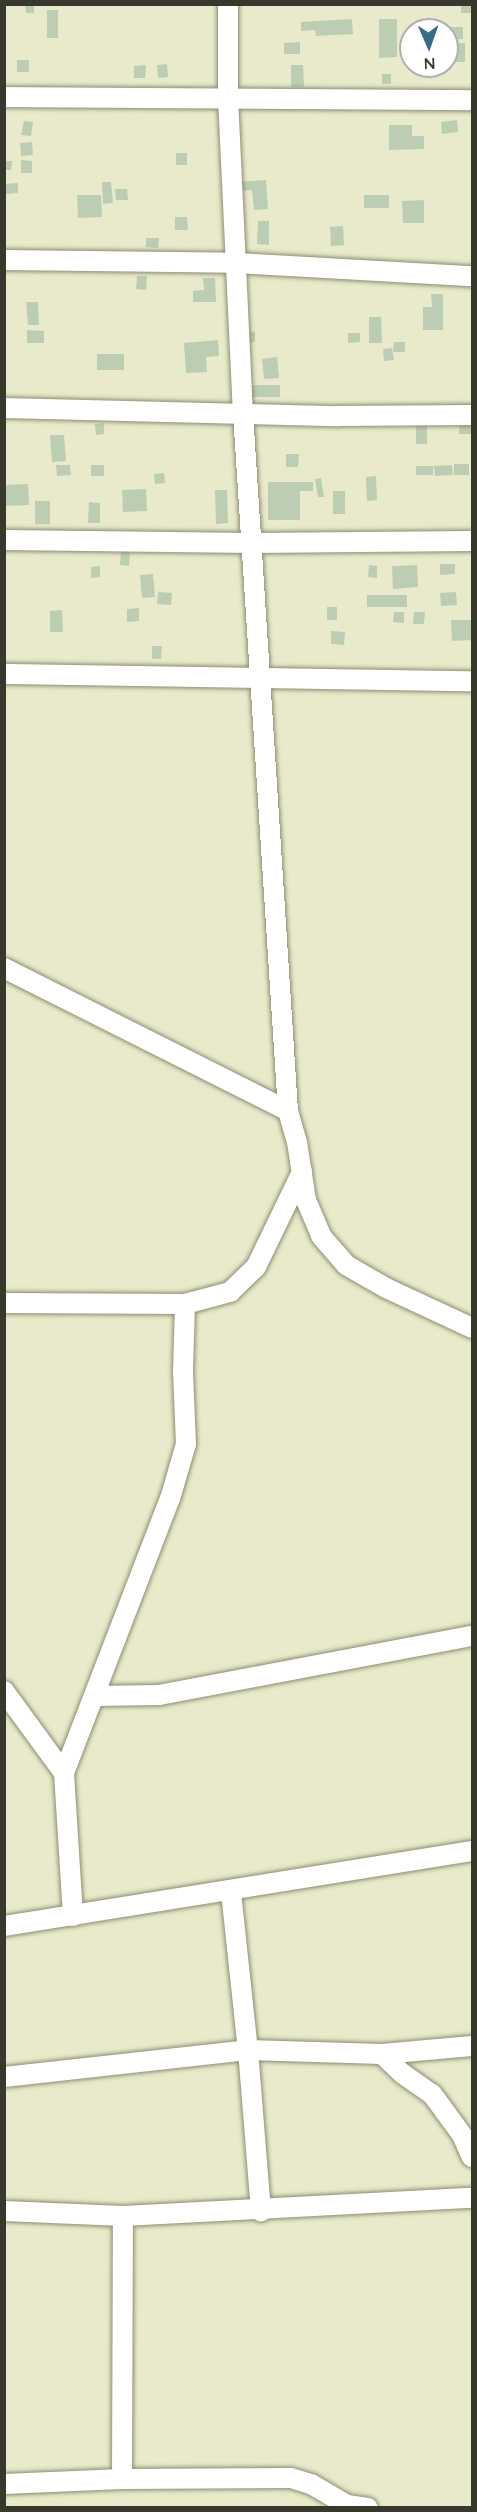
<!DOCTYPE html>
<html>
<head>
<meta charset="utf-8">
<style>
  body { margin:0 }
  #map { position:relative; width:477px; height:2512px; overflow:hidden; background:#e8eacb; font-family:Quicksand,sans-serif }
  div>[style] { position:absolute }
  .building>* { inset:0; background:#bdcdb3 }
  .roads { filter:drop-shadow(0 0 2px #8c8d71) drop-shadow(0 0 2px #8c8d71) }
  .minor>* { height:20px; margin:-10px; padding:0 10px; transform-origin:10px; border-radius:10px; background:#fff }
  span { translate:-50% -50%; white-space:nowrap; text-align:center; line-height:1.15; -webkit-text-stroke:4.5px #fff; paint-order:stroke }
  .frame { position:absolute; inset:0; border:6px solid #38392d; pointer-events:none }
  .north { position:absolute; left:399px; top:18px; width:60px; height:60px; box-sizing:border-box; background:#fff; border:2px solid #afb0ab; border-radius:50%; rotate:178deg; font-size:16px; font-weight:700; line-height:24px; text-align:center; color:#38392d }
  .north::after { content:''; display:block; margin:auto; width:21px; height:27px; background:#336d86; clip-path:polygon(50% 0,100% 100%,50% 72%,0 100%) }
</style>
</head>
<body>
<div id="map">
  <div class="building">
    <div style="clip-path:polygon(25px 4px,34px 4px,34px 13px,26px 13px)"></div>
    <div style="clip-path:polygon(461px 4px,472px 4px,472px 13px,461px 13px)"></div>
    <div style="clip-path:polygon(47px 10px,58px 10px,58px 38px,47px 38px)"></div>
    <div style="clip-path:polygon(352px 19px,353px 34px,316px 36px,315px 30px,301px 31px,301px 22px)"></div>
    <div style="clip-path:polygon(379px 19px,397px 19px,397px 57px,379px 58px)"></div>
    <div style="clip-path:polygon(434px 27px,463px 27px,463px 39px,447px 40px,447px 30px,434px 30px)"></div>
    <div style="clip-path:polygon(300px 42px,300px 54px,284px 54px,284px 43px)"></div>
    <div style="clip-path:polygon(456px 43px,465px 43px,465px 62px,456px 62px)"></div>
    <div style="clip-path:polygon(17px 60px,29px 60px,29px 72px,17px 72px)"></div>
    <div style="clip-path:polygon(167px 64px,168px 77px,158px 78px,157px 65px)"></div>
    <div style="clip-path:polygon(146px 65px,145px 78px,134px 78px,134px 66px)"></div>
    <div style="clip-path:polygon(291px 65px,303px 65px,304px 87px,291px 87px)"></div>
    <div style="clip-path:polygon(382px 74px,391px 74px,391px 84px,382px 84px)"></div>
    <div style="clip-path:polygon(457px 120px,458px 132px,442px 134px,441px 122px)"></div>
    <div style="clip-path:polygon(24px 121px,33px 122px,31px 136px,21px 135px)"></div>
    <div style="clip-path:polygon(389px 125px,412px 125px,412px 136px,424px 136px,424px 149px,389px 150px)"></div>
    <div style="clip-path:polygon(32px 142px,33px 155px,21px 156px,20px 143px)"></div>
    <div style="clip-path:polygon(176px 153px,187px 153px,187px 165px,176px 165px)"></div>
    <div style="clip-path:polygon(21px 160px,32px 161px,32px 173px,21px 173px)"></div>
    <div style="clip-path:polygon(4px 161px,12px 161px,11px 170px,4px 170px)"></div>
    <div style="clip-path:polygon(266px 180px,268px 209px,254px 210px,252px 190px,235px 191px,234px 182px)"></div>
    <div style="clip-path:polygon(102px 182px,111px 182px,113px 203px,103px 204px)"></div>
    <div style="clip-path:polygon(18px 183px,18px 193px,5px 194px,4px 184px)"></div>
    <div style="clip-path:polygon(115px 189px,127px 189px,128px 200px,116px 200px)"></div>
    <div style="clip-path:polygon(77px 195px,101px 195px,102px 217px,78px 218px)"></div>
    <div style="clip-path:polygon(364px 195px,389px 195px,389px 208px,364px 208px)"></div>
    <div style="clip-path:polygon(424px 200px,424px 223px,403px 223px,402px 201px)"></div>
    <div style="clip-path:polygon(175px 217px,187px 217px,188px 230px,175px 230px)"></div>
    <div style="clip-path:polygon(258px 221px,269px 221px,269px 245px,257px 244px)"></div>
    <div style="clip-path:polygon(343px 226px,344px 245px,331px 246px,330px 227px)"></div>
    <div style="clip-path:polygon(146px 238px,159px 238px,158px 248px,146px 247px)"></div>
    <div style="clip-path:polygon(137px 276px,147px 276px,146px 290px,136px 289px)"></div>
    <div style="clip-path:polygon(203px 278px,215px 278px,216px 302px,193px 302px,193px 291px,204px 290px)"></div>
    <div style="clip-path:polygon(431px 294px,443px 294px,443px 330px,423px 330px,423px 307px,432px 307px)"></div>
    <div style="clip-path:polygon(26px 302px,38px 302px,39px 325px,28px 325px)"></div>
    <div style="clip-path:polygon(369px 317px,381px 317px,382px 343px,369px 343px)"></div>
    <div style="clip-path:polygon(27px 330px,44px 331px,44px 343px,27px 343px)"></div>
    <div style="clip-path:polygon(255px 332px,255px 342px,246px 343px,245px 333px)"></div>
    <div style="clip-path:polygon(348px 333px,360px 333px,360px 342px,348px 343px)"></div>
    <div style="clip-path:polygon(218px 340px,219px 356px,206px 357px,207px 372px,186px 373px,184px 343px)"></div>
    <div style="clip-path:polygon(394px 342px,405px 342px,405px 352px,393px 352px)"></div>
    <div style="clip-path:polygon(392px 348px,394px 360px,384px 361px,383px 349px)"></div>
    <div style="clip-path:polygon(97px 354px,124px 354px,124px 370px,97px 370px)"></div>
    <div style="clip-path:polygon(277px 357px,279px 378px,264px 379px,262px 359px)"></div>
    <div style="clip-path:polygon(247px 385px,280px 385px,280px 397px,248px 397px)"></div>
    <div style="clip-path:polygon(460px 420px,472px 421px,472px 434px,459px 434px)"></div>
    <div style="clip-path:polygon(427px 422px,427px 444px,416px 444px,416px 423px)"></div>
    <div style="clip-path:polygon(104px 423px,104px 434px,96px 435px,95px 424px)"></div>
    <div style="clip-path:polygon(50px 435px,64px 435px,66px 461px,52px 462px)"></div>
    <div style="clip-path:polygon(286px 454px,299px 454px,298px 467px,286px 467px)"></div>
    <div style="clip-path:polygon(454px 464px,469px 464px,469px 475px,454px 475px)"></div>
    <div style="clip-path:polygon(56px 465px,70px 465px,71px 475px,57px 476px)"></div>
    <div style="clip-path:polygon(91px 465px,104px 465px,104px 476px,91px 476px)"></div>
    <div style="clip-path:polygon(452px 465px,453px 475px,435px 476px,434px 466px)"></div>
    <div style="clip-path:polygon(416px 466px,433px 466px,433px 475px,416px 475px)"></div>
    <div style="clip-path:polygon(164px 473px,165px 483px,155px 484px,154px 474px)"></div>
    <div style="clip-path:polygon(376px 476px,377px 500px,367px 501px,366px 477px)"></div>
    <div style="clip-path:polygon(321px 478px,324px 497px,318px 497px,315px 479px)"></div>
    <div style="clip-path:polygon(268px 482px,313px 482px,313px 491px,300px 491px,300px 520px,268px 520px)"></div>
    <div style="clip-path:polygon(28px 484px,29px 505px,4px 506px,4px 485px)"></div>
    <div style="clip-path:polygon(146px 489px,147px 511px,123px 512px,122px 490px)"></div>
    <div style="clip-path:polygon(215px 490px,227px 490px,228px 523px,216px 524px)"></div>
    <div style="clip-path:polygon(333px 491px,345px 491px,345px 514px,333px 514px)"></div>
    <div style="clip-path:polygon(35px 501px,50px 501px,50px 524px,35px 524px)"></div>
    <div style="clip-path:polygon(89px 502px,100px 503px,100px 523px,88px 523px)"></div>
    <div style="clip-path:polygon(121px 552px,130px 552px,129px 566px,120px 565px)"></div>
    <div style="clip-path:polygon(440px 564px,455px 564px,455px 574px,440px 575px)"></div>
    <div style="clip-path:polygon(369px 565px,377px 566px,377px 578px,368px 577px)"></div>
    <div style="clip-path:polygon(417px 565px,418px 587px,393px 589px,392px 566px)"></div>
    <div style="clip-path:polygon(100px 566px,100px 577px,91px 578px,91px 567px)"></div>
    <div style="clip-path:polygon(153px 574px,155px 597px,142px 598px,140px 575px)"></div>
    <div style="clip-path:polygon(158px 592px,172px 593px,171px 605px,157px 604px)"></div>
    <div style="clip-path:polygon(456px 592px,457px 605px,441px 606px,440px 593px)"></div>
    <div style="clip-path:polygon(367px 595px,407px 595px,407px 607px,367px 607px)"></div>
    <div style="clip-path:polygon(327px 607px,337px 607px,337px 620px,327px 620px)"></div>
    <div style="clip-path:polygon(139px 608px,139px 621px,127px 622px,127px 609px)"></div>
    <div style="clip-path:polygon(62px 610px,63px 632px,50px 632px,50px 611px)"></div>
    <div style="clip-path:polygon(394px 612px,404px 612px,404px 623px,393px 622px)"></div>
    <div style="clip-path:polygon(414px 612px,425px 612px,424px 624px,413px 624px)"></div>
    <div style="clip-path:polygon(451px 620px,472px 620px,472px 640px,452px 641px)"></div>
    <div style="clip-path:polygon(331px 631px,345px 632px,344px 645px,331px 644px)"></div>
    <div style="clip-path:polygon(152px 646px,162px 646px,161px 659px,152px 659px)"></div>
  </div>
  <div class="roads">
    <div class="minor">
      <div style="left:228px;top:4px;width:93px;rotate:90deg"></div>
      <div style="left:228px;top:97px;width:316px;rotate:87.3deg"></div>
      <div style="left:243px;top:413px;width:699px;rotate:86.31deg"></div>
      <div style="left:4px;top:97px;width:468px;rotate:0.4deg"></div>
      <div style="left:4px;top:260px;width:232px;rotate:0.7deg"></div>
      <div style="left:236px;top:263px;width:236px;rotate:3.2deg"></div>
      <div style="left:4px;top:408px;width:334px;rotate:1.4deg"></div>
      <div style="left:338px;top:416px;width:134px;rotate:-0.4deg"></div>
      <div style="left:4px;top:540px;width:248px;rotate:0.7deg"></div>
      <div style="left:252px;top:543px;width:220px;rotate:-0.5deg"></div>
      <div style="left:4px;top:674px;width:468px;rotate:0.9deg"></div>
      <div style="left:4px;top:968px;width:318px;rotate:26.7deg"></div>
      <div style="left:288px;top:1111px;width:32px;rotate:74deg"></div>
      <div style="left:297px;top:1142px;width:59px;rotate:81.2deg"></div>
      <div style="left:306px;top:1200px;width:39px;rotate:67deg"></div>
      <div style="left:321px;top:1236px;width:38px;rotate:49deg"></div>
      <div style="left:346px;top:1265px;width:46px;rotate:29.9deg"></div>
      <div style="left:386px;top:1288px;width:95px;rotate:24.9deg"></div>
      <div style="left:4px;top:1303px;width:181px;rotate:0.3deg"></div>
      <div style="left:185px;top:1304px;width:47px;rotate:-14.9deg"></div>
      <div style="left:230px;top:1292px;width:36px;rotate:-44deg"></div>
      <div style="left:256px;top:1267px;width:106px;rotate:-64.2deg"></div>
      <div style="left:4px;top:1691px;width:102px;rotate:53.8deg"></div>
      <div style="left:94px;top:1696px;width:65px;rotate:-0.9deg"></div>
      <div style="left:159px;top:1695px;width:319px;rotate:-10.7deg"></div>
      <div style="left:231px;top:1892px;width:159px;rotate:83.9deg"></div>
      <div style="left:248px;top:2050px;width:162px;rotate:85.4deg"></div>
      <div style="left:73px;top:1916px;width:143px;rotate:-93.6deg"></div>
      <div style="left:64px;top:1773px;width:294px;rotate:-68.9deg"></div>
      <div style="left:170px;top:1499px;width:57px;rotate:-73.8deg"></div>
      <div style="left:186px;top:1444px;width:72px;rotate:-92.4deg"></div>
      <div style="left:183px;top:1372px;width:68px;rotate:-88.3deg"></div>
      <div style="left:4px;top:1926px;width:474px;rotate:-9.1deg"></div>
      <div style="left:382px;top:2054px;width:29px;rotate:44deg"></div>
      <div style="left:403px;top:2074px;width:35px;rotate:35deg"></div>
      <div style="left:432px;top:2094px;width:51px;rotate:53.8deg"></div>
      <div style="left:462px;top:2135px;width:24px;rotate:66deg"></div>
      <div style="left:4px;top:2077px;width:245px;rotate:-6.3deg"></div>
      <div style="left:248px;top:2050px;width:134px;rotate:1.7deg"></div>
      <div style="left:382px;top:2054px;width:90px;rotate:-5.1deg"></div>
      <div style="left:4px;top:2211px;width:119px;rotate:2.4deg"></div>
      <div style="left:123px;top:2216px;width:349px;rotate:-3deg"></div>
      <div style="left:122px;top:2479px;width:263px;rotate:-89.8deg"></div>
      <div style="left:4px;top:2484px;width:118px;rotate:-2.4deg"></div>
      <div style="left:122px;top:2479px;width:169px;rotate:-0.3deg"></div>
      <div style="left:291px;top:2478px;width:21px;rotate:17deg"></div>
      <div style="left:311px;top:2484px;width:42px;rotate:30.3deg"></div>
      <div style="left:347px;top:2505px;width:21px;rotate:8deg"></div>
    </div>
  </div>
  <div class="frame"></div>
  <div class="north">N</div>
</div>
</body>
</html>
